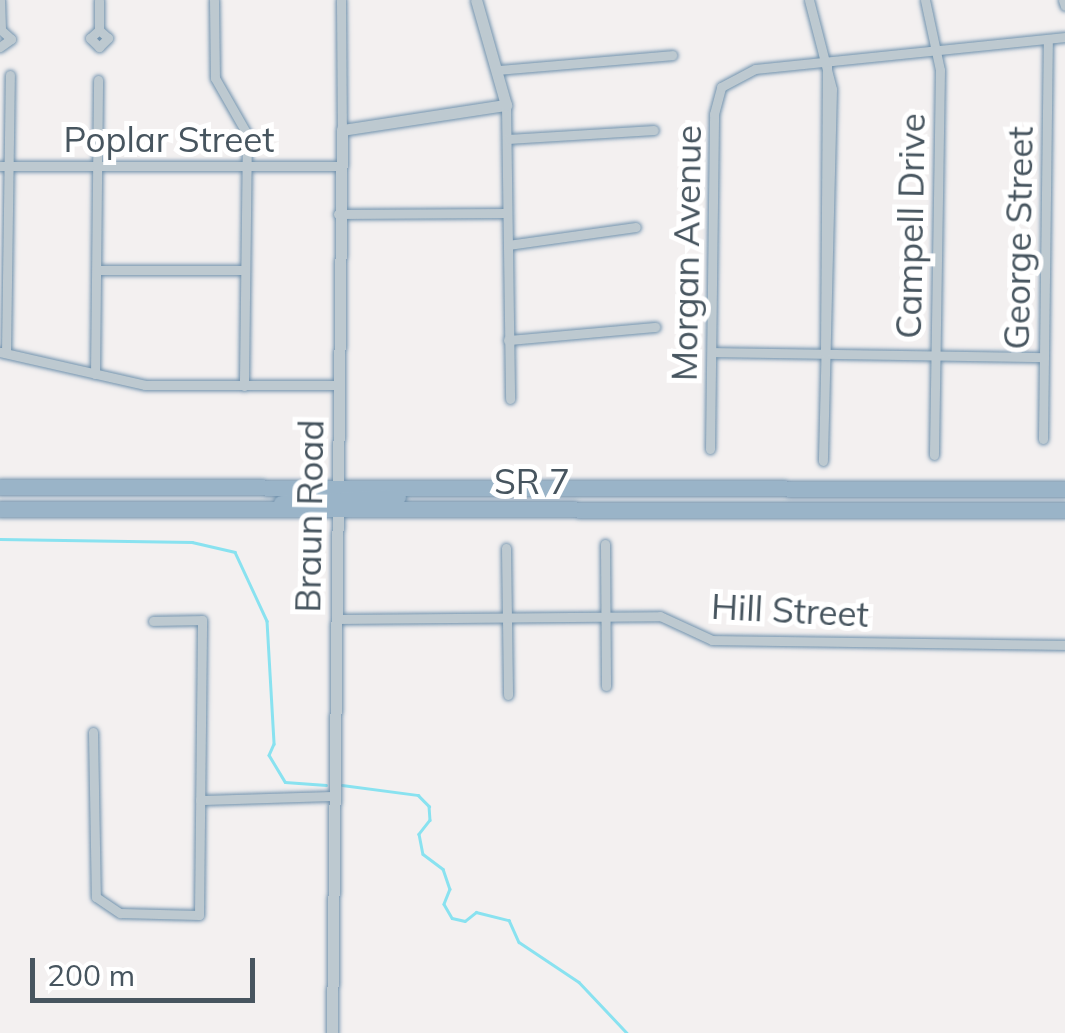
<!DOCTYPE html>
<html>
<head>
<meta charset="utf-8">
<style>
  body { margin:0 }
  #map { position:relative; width:1065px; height:1033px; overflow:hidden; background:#f3f0f0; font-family:Mulish,sans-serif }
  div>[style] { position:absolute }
  .stream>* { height:2.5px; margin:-1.25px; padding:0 1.25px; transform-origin:1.25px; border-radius:1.25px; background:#89e2f0 }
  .roads { filter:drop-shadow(0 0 2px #7192ad) drop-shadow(0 0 2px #7192ad) }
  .minor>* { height:9px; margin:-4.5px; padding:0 4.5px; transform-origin:4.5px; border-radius:4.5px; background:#bdc9d0 }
  .tertiary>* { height:11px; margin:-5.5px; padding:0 5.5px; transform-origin:5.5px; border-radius:5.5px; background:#bdc9d0 }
  .trunk>* { height:15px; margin:-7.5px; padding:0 7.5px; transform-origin:7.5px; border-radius:7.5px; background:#9ab4c8 }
  span { translate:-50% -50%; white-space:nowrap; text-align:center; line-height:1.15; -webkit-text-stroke:10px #fff; paint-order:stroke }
  .street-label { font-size:35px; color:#47555f }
  .scale { position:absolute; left:30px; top:958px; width:225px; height:45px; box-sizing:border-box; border:5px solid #47555f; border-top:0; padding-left:12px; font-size:30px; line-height:35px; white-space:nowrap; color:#47555f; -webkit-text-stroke:8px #fff; paint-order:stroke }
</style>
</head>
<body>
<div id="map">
  <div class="stream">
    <div style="left:0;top:539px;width:192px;rotate:0.9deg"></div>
    <div style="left:192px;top:542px;width:44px;rotate:13.1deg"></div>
    <div style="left:235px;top:552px;width:76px;rotate:65.1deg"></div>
    <div style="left:267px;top:621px;width:123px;rotate:86.7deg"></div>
    <div style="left:274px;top:744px;width:12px;rotate:114deg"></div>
    <div style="left:269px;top:755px;width:31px;rotate:59deg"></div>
    <div style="left:285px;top:782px;width:41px;rotate:4.2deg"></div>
    <div style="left:342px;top:785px;width:77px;rotate:7.5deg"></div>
    <div style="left:418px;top:795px;width:16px;rotate:45deg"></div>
    <div style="left:429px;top:806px;width:14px;rotate:86deg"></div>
    <div style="left:430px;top:820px;width:18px;rotate:128deg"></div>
    <div style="left:419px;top:834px;width:20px;rotate:79deg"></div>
    <div style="left:423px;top:854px;width:25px;rotate:37deg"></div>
    <div style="left:443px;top:869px;width:21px;rotate:71deg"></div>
    <div style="left:450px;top:889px;width:16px;rotate:112deg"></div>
    <div style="left:444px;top:904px;width:16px;rotate:60deg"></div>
    <div style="left:452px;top:918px;width:13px;rotate:13deg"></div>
    <div style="left:465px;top:921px;width:14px;rotate:-39deg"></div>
    <div style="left:476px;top:912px;width:34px;rotate:14deg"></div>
    <div style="left:509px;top:920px;width:24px;rotate:66deg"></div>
    <div style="left:519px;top:942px;width:72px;rotate:33.7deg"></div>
    <div style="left:579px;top:982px;width:70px;rotate:46.7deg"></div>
  </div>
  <div class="roads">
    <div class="minor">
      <div style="left:0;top:0;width:29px;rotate:88deg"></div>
      <div style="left:214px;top:0;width:78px;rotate:89.3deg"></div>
      <div style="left:215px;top:78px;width:64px;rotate:60.3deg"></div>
      <div style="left:247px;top:134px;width:252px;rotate:90.7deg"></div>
      <div style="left:341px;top:0;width:130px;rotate:89.6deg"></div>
      <div style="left:809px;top:0;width:92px;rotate:75.5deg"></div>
      <div style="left:832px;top:89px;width:372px;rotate:91.4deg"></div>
      <div style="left:925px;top:0;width:72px;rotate:77.9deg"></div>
      <div style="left:940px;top:70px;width:385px;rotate:90.9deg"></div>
      <div style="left:1063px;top:0;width:6px;rotate:72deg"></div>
      <div style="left:0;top:29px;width:15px;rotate:42deg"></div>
      <div style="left:11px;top:39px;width:14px;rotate:144deg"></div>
      <div style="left:99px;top:30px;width:12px;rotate:138deg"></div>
      <div style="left:90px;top:38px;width:13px;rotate:45deg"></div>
      <div style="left:99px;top:47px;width:13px;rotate:-45deg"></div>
      <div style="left:108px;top:38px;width:12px;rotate:-138deg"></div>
      <div style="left:99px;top:30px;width:30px;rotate:-90deg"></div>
      <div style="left:498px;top:70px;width:175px;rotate:-4.9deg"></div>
      <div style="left:506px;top:105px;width:294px;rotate:89.2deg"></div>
      <div style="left:508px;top:139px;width:146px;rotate:-3.5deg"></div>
      <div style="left:0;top:166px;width:339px"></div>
      <div style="left:338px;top:214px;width:169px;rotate:-0.3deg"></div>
      <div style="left:508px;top:245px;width:129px;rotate:-8deg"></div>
      <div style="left:97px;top:270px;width:148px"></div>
      <div style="left:508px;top:340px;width:148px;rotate:-5.1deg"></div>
      <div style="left:0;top:352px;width:149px;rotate:12.8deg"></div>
      <div style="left:145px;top:385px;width:193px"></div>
      <div style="left:712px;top:352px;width:332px;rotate:0.9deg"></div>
      <div style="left:6px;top:353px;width:278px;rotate:-89.2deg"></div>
      <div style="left:825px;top:353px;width:290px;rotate:-89.6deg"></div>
      <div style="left:95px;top:374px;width:294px;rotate:-89.4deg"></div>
      <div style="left:1043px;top:439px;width:400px;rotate:-89.3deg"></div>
      <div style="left:710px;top:449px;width:335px;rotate:-89.3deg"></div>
      <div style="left:714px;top:114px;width:28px;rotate:-75deg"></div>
      <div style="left:721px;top:87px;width:38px;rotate:-28deg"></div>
      <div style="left:755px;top:69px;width:312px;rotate:-5.9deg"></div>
      <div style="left:605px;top:544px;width:142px;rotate:89.6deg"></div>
      <div style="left:506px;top:548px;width:147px;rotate:89.2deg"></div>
      <div style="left:336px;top:619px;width:324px;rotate:-0.5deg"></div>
      <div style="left:660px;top:616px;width:57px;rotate:24.8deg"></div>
      <div style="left:712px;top:640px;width:353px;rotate:0.8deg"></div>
      <div style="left:93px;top:732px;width:165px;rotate:89deg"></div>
      <div style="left:96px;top:897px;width:29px;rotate:34deg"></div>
      <div style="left:120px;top:913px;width:79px;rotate:1.5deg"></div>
      <div style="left:199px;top:915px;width:295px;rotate:-89.4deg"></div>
      <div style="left:202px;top:620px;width:49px;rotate:178.8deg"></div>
      <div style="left:200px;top:800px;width:135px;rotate:-1.7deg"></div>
    </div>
    <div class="tertiary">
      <div style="left:332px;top:1033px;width:903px;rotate:-89.37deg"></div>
      <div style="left:342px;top:130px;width:166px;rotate:-8.7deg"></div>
      <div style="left:506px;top:105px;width:109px;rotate:-105.9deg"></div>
    </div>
    <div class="trunk">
      <div style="left:0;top:487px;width:1065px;rotate:0.11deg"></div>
      <div style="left:281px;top:503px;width:117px;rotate:-2.9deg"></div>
      <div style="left:0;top:509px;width:1065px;rotate:0.05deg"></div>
    </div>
  </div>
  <div class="street-label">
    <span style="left:169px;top:139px">Poplar Street</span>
    <span style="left:910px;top:226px;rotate:-89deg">Campell Drive</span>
    <span style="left:1018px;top:238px;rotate:-89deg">George Street</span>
    <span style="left:686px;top:253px;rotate:-89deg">Morgan Avenue</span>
    <span style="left:532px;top:481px">SR 7</span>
    <span style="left:309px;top:516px;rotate:-89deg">Braun Road</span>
    <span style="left:790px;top:610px;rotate:3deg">Hill Street</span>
  </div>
  <div class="scale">200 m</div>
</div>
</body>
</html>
